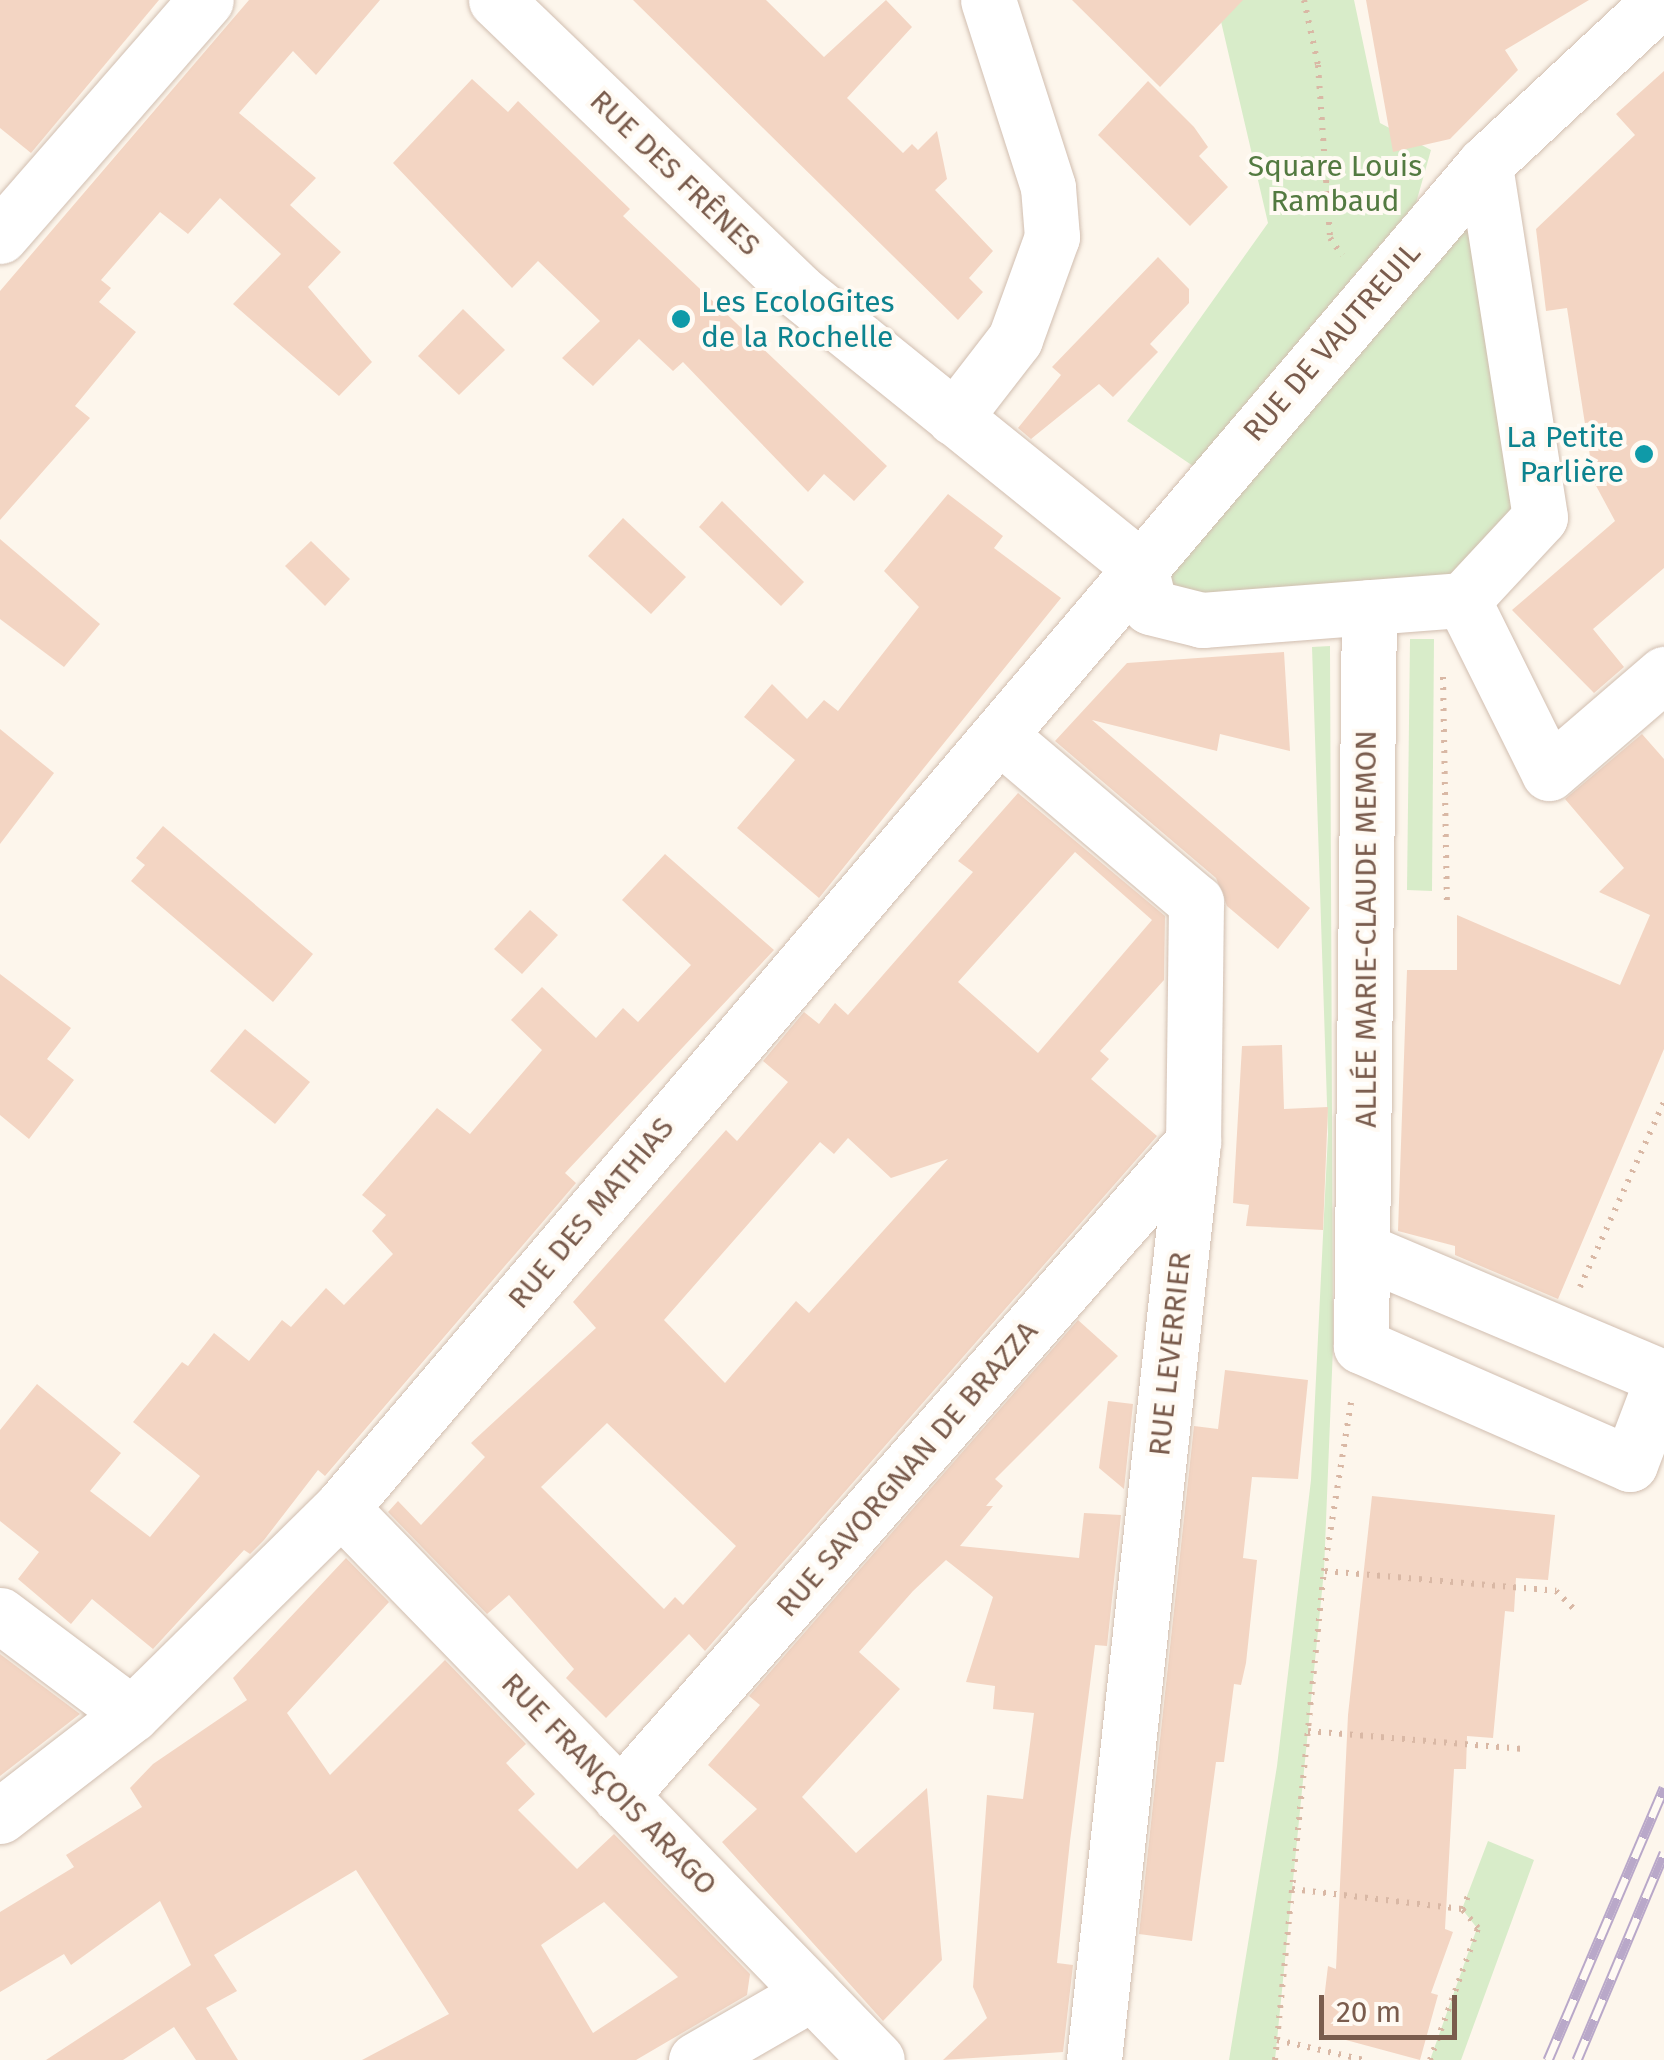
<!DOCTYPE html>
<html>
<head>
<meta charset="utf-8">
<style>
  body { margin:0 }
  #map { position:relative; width:1664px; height:2060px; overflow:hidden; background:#fdf6ec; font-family:"Fira Sans",sans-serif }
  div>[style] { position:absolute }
  .green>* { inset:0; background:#d8ecc9 }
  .building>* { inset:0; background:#f3d5c3 }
  .path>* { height:6px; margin-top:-3px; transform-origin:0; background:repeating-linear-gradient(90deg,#d9b8a5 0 2.5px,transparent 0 10.5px) }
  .roads { filter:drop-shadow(0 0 2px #d1beb0) drop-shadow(0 0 2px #d1beb0) }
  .minor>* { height:55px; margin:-27.5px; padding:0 27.5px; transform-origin:27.5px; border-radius:27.5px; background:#fff }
  .rail>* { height:11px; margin-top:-5.5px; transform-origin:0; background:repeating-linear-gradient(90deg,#fffaf3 0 22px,#b9a8c9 0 44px); box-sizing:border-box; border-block:2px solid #b9a8c9 }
  .dots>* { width:28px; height:28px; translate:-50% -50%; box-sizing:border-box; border:5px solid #fffaf3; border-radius:50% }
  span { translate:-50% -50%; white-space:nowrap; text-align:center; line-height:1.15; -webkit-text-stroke:8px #fffaf3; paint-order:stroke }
  .park-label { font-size:30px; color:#537a41 }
  .street-label { font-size:30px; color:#7a5c4d }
  .culture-label { font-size:30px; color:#0d838f }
  .left { translate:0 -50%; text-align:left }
  .right { translate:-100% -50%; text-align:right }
  .scale { position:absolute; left:1319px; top:1995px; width:138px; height:45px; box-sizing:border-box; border:5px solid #7a5c4d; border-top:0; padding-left:12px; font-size:30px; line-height:35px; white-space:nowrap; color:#7a5c4d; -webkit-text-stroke:8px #fffaf3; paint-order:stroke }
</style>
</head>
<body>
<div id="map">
  <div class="green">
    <div style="clip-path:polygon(1216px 0,1354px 0,1380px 123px,1431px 150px,1416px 203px,1193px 466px,1127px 421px,1268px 223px)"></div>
    <div style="clip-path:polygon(1485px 164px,1540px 517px,1463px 600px,1202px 620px,1140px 567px)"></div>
    <div style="clip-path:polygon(1410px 639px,1434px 639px,1432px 891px,1407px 890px)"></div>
    <div style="clip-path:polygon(1330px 646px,1333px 1347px,1324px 1571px,1275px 2060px,1229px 2060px,1277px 1766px,1311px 1480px,1328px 1134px,1312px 647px)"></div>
    <div style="clip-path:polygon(1488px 1841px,1534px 1860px,1461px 2060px,1430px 2060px,1477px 1928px,1462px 1909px)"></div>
  </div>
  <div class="building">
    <div style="clip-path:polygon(0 0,159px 0,31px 153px,0 128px)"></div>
    <div style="clip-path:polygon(249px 0,380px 0,316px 75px,293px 51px,239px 113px,316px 178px,290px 205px,341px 252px,308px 287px,372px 362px,339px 396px,233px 304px,281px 254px,220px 198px,188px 234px,160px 212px,101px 280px,111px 288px,99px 302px,136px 332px,75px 406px,90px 418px,0 520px,0 291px)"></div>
    <div style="clip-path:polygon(633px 0,766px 0,824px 57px,886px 0,912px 27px,847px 98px,903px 153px,912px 144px,918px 150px,937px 131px,947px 179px,935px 190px,993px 251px,969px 278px,983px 292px,958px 320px)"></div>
    <div style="clip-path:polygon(1072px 0,1243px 0,1160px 87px)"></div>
    <div style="clip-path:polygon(1366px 0,1589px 0,1505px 50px,1518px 70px,1450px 139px,1393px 152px)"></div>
    <div style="clip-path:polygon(1664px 71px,1664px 568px,1593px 629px,1624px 667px,1594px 693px,1512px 610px,1615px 521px,1594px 482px,1567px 308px,1546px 311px,1536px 229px,1635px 135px,1616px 114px)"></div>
    <div style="clip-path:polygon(472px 79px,508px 112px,518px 101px,630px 209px,623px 216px,887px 466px,854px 501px,824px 474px,808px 492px,683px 362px,673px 371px,639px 339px,593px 386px,562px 358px,600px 321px,538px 261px,512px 288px,393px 163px)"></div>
    <div style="clip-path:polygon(1148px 81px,1194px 127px,1208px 147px,1199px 156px,1228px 187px,1190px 226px,1098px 135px)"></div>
    <div style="clip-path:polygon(1158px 257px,1189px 289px,1189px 303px,1150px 344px,1158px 352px,1113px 397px,1099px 384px,1031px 439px,1018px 428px,1061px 375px,1052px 367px)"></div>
    <div style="clip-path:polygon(463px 309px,505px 350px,459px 395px,418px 356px)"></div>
    <div style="clip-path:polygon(948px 494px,1003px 536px,994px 548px,1061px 598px,819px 898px,737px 828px,795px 760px,744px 717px,772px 684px,807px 719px,824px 700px,838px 711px,919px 607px,884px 571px)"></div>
    <div style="clip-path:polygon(722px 501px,804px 582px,781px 606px,699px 527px)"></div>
    <div style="clip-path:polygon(623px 518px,686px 577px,651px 614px,588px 556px)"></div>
    <div style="clip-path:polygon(0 539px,100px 624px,64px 667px,0 619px)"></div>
    <div style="clip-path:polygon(311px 541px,350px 579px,325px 606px,285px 566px)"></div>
    <div style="clip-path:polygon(1284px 652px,1290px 751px,1220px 734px,1217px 751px,1092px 720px,1310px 908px,1278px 949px,1227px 906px,1216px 878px,1055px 741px,1127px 663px)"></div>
    <div style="clip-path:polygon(0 729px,54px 773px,0 844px)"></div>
    <div style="clip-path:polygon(1642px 734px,1664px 759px,1664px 1049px,1558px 1299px,1455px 1255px,1455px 1246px,1398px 1231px,1407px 970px,1457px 970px,1457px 915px,1620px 985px,1650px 915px,1599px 892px,1624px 868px,1565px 799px)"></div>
    <div style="clip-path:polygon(evenodd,1018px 793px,1165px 916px,1164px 980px,1100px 1051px,1109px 1059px,1091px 1079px,1157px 1136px,705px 1651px,689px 1634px,606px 1718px,566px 1678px,574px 1669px,509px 1595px,487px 1614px,388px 1512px,398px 1501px,421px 1525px,485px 1457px,471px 1443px,596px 1328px,573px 1302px,726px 1130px,737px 1141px,788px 1082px,763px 1061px,804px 1012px,819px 1024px,835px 1003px,848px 1015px,973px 872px,958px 861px,1018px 793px,1075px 852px,1152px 920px,1038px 1053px,958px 982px,1075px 852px,1018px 793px,848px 1138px,891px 1178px,948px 1159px,809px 1313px,796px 1301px,725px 1383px,664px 1320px,820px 1142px,834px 1154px,848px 1138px,1018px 793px,607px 1423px,736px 1546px,683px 1605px,675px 1597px,664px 1609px,541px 1487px,607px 1423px)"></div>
    <div style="clip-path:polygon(163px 826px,313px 954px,273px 1002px,131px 881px,145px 865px,136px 858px)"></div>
    <div style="clip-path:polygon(665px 854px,774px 950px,565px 1173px,576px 1183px,325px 1476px,318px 1470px,264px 1540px,250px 1554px,244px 1550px,153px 1649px,92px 1599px,71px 1624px,18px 1579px,39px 1552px,0 1521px,0 1430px,37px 1384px,121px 1453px,90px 1491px,150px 1537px,200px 1476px,133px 1422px,182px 1362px,188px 1366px,214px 1333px,249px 1361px,282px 1320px,291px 1327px,326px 1288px,344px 1305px,393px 1254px,372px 1231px,386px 1215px,362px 1195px,437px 1108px,470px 1134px,542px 1050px,511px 1020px,542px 987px,596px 1038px,623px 1008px,638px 1022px,691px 965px,622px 900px)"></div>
    <div style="clip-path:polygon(530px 910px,558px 935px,522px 974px,494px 949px)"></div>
    <div style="clip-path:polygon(0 974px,71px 1028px,47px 1059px,74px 1080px,29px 1139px,0 1115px)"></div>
    <div style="clip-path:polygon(245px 1029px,310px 1082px,275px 1124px,210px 1071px)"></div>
    <div style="clip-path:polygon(1282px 1045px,1284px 1109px,1328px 1107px,1323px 1230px,1246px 1226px,1249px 1205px,1233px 1203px,1242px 1046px)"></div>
    <div style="clip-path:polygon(1078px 1320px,1118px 1356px,995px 1479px,1003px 1486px,986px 1506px,993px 1506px,960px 1546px,1079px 1558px,1084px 1513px,1121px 1515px,1107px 1646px,1095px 1645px,1070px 1841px,1057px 1963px,1073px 1965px,1063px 2052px,943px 2060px,987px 2018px,973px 1987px,987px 1795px,1023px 1799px,1034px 1713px,993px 1709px,995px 1686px,966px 1682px,993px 1597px,946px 1560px,913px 1591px,859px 1652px,900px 1689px,802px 1797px,856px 1853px,927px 1788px,942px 1960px,883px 2021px,722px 1842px,757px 1809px,708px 1765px,760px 1705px,749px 1696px)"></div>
    <div style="clip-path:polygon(1225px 1370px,1308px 1380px,1298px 1479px,1252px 1477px,1243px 1558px,1257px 1560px,1246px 1663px,1241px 1685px,1234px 1684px,1224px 1762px,1216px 1762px,1192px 1941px,1139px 1934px,1194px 1426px,1218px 1429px)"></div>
    <div style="clip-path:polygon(1108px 1401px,1133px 1404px,1124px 1489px,1099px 1468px)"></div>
    <div style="clip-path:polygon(1372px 1496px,1555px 1515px,1548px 1580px,1516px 1578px,1514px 1612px,1505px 1611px,1493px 1738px,1467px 1736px,1466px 1769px,1454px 1769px,1445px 1929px,1453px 1932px,1431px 1993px,1438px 1995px,1420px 2060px,1320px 2033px,1328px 1966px,1336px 1969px,1348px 1715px)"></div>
    <div style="clip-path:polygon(evenodd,346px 1558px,389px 1602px,287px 1713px,330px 1775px,445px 1660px,526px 1744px,506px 1763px,535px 1794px,518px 1810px,577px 1869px,614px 1834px,750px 1974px,747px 1995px,636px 2060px,362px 2060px,449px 2014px,356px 1870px,214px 1955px,237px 1991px,206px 2008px,238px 2060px,196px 2060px,174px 2027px,123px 2060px,46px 2060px,191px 1965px,160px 1901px,71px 1965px,64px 1954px,0 1992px,0 1912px,74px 1867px,66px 1855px,142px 1807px,130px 1788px,153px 1764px,247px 1700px,233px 1678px,346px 1558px,604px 1902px,678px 1977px,593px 2033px,541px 1945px,604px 1902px)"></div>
    <div style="clip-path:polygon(0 1654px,80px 1714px,0 1776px)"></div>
  </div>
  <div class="path">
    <div style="left:1304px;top:0;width:66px;rotate:77.8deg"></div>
    <div style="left:1318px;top:65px;width:173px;rotate:86deg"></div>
    <div style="left:1330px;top:238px;width:21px;rotate:55deg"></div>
    <div style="left:1443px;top:677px;width:228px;rotate:89deg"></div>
    <div style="left:1580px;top:1287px;width:203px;rotate:-65.6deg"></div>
    <div style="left:1325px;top:1571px;width:232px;rotate:4.9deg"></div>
    <div style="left:1556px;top:1591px;width:27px;rotate:45deg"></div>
    <div style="left:1308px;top:1731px;width:216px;rotate:4.8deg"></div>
    <div style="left:1292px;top:1889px;width:171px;rotate:6.7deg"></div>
    <div style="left:1462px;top:1909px;width:14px;rotate:-65deg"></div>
    <div style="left:1277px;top:2040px;width:89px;rotate:12.9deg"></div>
    <div style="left:1275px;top:2060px;width:491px;rotate:-84.3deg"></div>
    <div style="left:1324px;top:1571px;width:177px;rotate:-80.9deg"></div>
    <div style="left:1430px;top:2060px;width:140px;rotate:-70deg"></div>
    <div style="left:1478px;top:1928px;width:25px;rotate:-130deg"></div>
  </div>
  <div class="roads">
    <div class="minor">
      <div style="left:496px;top:0;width:419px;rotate:43.9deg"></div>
      <div style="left:798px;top:291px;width:439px;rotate:38.9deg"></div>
      <div style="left:0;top:236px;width:313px;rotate:-48.9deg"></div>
      <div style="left:954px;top:418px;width:100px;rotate:-52.3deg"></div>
      <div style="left:1015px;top:339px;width:109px;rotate:-70.1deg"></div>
      <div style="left:1052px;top:237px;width:50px;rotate:-94.6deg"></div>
      <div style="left:1048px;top:187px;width:196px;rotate:-107.8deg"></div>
      <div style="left:1140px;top:567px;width:41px;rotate:76deg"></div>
      <div style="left:1150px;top:607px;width:54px;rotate:14deg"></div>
      <div style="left:1202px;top:620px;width:262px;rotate:-4.4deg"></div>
      <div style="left:1463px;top:600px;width:113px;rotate:-47.1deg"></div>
      <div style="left:1540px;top:517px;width:357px;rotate:-98.9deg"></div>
      <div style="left:1463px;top:600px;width:193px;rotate:63.6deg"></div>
      <div style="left:1549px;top:773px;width:152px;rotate:-40.7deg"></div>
      <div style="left:1000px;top:736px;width:257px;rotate:40.3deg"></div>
      <div style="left:1196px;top:902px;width:240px;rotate:90.7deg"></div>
      <div style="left:1193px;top:1142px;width:923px;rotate:96.16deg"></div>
      <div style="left:1364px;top:1251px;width:324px;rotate:22.9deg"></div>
      <div style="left:1663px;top:1377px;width:93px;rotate:110.8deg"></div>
      <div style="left:1630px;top:1464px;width:294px;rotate:-156.3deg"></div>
      <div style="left:1361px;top:1346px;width:739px;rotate:-89.38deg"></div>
      <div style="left:341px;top:1508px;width:769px;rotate:45.84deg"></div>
      <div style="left:0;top:1615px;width:165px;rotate:36.9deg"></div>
      <div style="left:620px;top:1796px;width:870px;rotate:-48.78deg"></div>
      <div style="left:0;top:1816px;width:167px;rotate:-37.7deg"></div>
      <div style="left:132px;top:1714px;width:293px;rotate:-44.6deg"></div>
      <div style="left:341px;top:1508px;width:1765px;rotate:-49.6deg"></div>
      <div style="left:1485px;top:164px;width:241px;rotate:-43deg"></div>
      <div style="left:696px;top:2060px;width:134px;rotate:-30deg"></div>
    </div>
  </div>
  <div class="rail">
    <div style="left:1548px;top:2060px;width:296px;rotate:-66.9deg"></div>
    <div style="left:1577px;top:2060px;width:225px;rotate:-67.2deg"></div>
  </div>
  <div class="dots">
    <div style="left:681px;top:319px;background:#0f9aa8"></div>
    <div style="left:1644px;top:454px;background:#0f9aa8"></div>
  </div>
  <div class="park-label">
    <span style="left:1335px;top:183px">Square Louis<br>Rambaud</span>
  </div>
  <div class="street-label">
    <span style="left:675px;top:173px;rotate:44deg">RUE DES FRÊNES</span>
    <span style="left:1332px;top:342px;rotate:-49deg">RUE DE VAUTREUIL</span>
    <span style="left:1366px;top:929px;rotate:-90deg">ALLÉE MARIE-CLAUDE MEMON</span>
    <span style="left:591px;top:1213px;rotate:-50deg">RUE DES MATHIAS</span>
    <span style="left:1170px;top:1354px;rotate:-84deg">RUE LEVERRIER</span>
    <span style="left:907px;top:1469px;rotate:-49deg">RUE SAVORGNAN DE BRAZZA</span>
    <span style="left:609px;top:1784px;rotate:46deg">RUE FRANÇOIS ARAGO</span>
  </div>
  <div class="culture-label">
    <span class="left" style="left:701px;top:319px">Les EcoloGites<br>de la Rochelle</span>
    <span class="right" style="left:1624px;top:454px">La Petite<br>Parlière</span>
  </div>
  <div class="scale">20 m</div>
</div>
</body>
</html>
